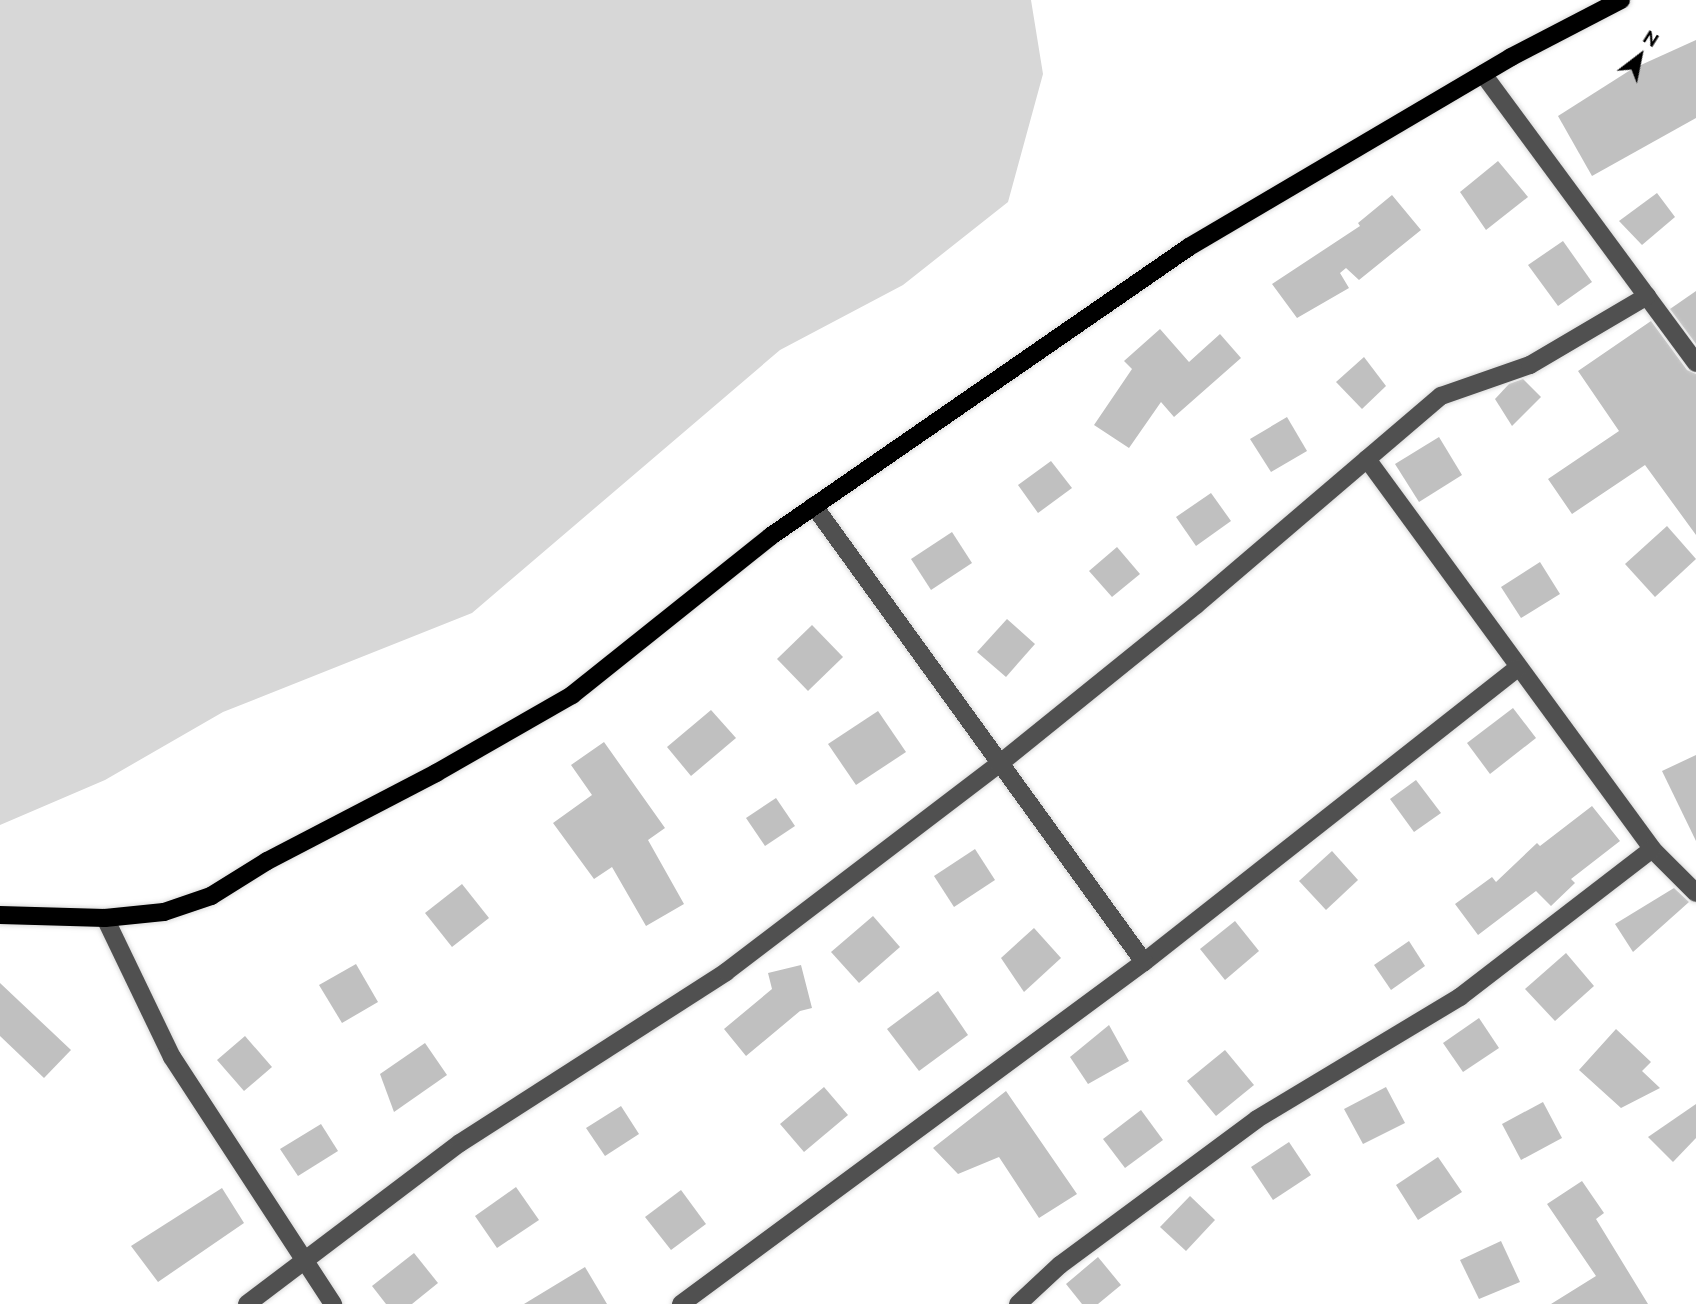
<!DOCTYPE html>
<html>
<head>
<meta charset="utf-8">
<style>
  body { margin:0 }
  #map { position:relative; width:1696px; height:1304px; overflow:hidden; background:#fff; font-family:Ubuntu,sans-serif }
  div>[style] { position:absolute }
  .green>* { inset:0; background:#d7d7d7 }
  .building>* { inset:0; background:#c0c0c0 }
  .roads { filter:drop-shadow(0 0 2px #dbdbdb) drop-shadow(0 0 2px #dbdbdb) }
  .minor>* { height:18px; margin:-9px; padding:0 9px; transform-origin:9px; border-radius:9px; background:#505050 }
  .major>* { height:18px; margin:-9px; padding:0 9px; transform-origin:9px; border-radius:9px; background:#000 }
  span { translate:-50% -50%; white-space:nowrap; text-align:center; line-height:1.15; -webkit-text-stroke:7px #fff; paint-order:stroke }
  .north { position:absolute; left:1605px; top:21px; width:70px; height:70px; -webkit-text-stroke:5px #fff; paint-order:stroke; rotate:32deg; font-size:19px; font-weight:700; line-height:28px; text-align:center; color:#000 }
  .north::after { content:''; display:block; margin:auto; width:24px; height:32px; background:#000; clip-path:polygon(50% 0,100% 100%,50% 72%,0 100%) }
</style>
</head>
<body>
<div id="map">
  <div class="green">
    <div style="clip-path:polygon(0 0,1031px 0,1043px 74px,1008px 202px,903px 285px,780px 350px,472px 613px,223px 712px,105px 780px,0 825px)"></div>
  </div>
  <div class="building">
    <div style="clip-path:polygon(1696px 40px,1696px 118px,1592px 176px,1558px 116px,1632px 69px)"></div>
    <div style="clip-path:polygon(1498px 161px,1528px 197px,1486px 230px,1460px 192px)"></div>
    <div style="clip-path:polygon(1657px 193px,1675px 217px,1642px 245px,1619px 221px)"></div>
    <div style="clip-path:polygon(1392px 195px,1421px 230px,1359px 280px,1346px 268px,1340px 273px,1349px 288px,1297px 318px,1272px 284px,1360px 226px,1358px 223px)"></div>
    <div style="clip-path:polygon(1563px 241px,1592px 282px,1558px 306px,1528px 265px)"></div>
    <div style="clip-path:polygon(1696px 291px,1696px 344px,1670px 309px)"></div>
    <div style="clip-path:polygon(1651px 321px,1687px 370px,1696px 374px,1696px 535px,1645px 465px,1572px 514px,1548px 479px,1619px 431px,1578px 371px)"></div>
    <div style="clip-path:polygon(1160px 329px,1189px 362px,1220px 334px,1241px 358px,1174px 417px,1161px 402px,1129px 448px,1094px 425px,1132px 369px,1124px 361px)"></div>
    <div style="clip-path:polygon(1364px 357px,1386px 386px,1362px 409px,1336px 382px)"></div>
    <div style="clip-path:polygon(1523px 379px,1541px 397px,1512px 426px,1495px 399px,1509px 384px)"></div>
    <div style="clip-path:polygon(1287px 417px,1307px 451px,1271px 472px,1250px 439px)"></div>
    <div style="clip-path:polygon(1439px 437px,1462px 475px,1419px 502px,1395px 464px)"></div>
    <div style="clip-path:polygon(1051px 461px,1072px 488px,1038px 513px,1018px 485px)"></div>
    <div style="clip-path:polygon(1211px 493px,1231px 521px,1196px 546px,1176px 517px)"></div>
    <div style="clip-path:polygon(1667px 526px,1696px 559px,1655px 597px,1625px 564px)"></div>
    <div style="clip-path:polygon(952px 532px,972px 563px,931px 590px,911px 559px)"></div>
    <div style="clip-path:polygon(1117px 547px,1140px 574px,1112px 597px,1089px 571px)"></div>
    <div style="clip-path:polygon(1540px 562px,1560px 594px,1521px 618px,1501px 587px)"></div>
    <div style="clip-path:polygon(1007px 619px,1035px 644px,1006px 677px,977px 652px)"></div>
    <div style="clip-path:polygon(812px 625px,843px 657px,808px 691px,777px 659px)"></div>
    <div style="clip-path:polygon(1513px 708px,1536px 738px,1490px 774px,1467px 743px)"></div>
    <div style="clip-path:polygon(711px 710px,736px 738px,691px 776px,667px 747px)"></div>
    <div style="clip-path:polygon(878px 711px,906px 752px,856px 785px,828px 744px)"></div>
    <div style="clip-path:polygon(604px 742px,665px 828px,648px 840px,684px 904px,646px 926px,612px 867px,594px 879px,553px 823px,592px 795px,571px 765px)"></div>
    <div style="clip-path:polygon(1696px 755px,1696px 841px,1662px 771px)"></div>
    <div style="clip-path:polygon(1416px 780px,1441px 813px,1414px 832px,1390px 799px)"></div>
    <div style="clip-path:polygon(776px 798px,795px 826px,765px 846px,746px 818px)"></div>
    <div style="clip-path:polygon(1592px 806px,1620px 841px,1571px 879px,1575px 883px,1551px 906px,1536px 891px,1478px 935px,1455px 904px,1492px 877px,1496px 882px,1537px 843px,1540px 846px)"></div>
    <div style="clip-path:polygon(975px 849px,995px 880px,954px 907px,934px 876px)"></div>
    <div style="clip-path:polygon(1332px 851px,1358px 880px,1326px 910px,1299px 881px)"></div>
    <div style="clip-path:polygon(462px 884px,489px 918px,452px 947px,425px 913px)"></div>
    <div style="clip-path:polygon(1674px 888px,1689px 902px,1633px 952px,1615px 924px)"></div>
    <div style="clip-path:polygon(873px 916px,900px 947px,859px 983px,831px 952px)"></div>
    <div style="clip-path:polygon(1235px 921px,1259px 951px,1225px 980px,1200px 949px)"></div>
    <div style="clip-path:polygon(1034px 928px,1061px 958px,1024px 992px,1001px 958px)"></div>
    <div style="clip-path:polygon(1409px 941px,1425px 966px,1391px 990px,1374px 965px)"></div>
    <div style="clip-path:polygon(1566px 953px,1594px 986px,1555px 1021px,1525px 989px)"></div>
    <div style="clip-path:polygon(356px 964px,378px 1002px,342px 1023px,319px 985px)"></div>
    <div style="clip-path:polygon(801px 965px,812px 1008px,800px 1011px,746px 1056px,724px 1029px,772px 989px,768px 973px)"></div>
    <div style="clip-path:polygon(0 983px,71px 1050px,44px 1078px,0 1036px)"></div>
    <div style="clip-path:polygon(938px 991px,968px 1035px,919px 1071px,887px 1029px)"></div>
    <div style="clip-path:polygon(1479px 1018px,1499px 1048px,1463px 1072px,1443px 1043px)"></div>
    <div style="clip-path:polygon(1109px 1025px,1129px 1061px,1088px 1084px,1070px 1057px)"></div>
    <div style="clip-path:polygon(1616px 1029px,1651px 1062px,1642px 1071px,1660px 1088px,1621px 1108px,1579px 1070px)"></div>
    <div style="clip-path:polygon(245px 1036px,272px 1067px,244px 1091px,217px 1060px)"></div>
    <div style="clip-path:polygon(425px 1043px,447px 1075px,394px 1112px,380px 1074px)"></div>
    <div style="clip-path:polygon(1225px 1050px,1254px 1085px,1216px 1116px,1187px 1081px)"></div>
    <div style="clip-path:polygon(824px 1087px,848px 1115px,804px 1152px,780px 1124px)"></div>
    <div style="clip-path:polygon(1386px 1087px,1405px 1123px,1363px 1144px,1344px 1109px)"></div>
    <div style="clip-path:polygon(1006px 1091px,1077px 1194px,1039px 1218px,999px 1157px,958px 1174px,933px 1148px)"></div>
    <div style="clip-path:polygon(1543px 1102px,1562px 1138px,1521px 1160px,1502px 1124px)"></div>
    <div style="clip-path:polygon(1696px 1104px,1696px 1138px,1673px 1162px,1648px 1137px)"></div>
    <div style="clip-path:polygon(621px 1106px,639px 1134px,605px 1156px,586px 1128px)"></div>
    <div style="clip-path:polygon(1141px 1110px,1163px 1140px,1125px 1168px,1103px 1139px)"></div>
    <div style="clip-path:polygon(321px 1124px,338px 1151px,298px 1176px,280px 1149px)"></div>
    <div style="clip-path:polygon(1289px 1142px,1311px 1175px,1273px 1200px,1251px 1167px)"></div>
    <div style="clip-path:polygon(1438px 1157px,1462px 1192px,1418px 1220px,1396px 1185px)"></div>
    <div style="clip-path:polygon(1582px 1181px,1604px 1213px,1596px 1219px,1648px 1304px,1551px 1304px,1596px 1276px,1547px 1204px)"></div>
    <div style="clip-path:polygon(516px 1187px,539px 1220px,497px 1248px,475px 1216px)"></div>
    <div style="clip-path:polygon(222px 1188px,244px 1223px,158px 1282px,131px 1246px)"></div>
    <div style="clip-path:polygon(681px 1190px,706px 1224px,671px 1250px,645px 1217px)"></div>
    <div style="clip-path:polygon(1190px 1196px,1215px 1220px,1186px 1251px,1160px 1227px)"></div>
    <div style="clip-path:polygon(1501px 1241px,1520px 1282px,1479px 1299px,1460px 1260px)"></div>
    <div style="clip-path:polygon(414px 1253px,438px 1283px,412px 1304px,386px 1304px,372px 1286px)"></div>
    <div style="clip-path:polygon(1098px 1257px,1121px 1285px,1098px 1304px,1082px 1304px,1066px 1284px)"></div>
    <div style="clip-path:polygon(585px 1267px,607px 1304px,524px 1304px)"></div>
  </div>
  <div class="roads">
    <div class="minor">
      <div style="left:1483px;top:74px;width:359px;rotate:53.6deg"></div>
      <div style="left:1367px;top:459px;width:483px;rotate:53.8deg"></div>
      <div style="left:1652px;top:849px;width:62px;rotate:45deg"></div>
      <div style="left:105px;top:918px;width:154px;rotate:64.3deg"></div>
      <div style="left:172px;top:1057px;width:295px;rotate:56.9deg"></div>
      <div style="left:1144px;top:962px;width:475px;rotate:-38.2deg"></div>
      <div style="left:247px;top:1304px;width:267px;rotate:-37.1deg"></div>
      <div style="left:460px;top:1143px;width:316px;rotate:-32.7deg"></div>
      <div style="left:726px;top:972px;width:343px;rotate:-37.3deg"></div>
      <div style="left:999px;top:764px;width:253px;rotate:-38.9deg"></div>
      <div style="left:1196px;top:605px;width:322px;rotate:-40.5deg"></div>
      <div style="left:1441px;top:396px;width:94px;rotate:-19.2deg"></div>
      <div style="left:1530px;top:365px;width:136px;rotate:-30.5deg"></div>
      <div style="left:681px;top:1304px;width:576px;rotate:-36.45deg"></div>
      <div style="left:1144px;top:962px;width:563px;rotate:-125.89deg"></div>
      <div style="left:1018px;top:1304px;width:57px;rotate:-42.9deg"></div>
      <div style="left:1060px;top:1265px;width:245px;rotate:-36.5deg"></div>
      <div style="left:1257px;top:1119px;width:237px;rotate:-31deg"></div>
      <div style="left:1460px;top:997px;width:242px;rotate:-37.6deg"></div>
    </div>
    <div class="major">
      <div style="left:0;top:915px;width:105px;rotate:1.6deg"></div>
      <div style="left:105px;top:918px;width:59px;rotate:-5.8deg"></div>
      <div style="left:164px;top:912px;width:50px;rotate:-18.8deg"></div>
      <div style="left:211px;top:896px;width:66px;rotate:-32deg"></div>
      <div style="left:267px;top:861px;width:191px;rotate:-27.5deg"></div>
      <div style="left:436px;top:773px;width:157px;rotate:-29.8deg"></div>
      <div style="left:572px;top:695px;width:255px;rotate:-38.6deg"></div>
      <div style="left:771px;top:536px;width:508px;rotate:-34.66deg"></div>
      <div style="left:1189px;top:247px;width:374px;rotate:-30.5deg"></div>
      <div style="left:1511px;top:57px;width:124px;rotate:-27.4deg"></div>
    </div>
  </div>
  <div class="north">N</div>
</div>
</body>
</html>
